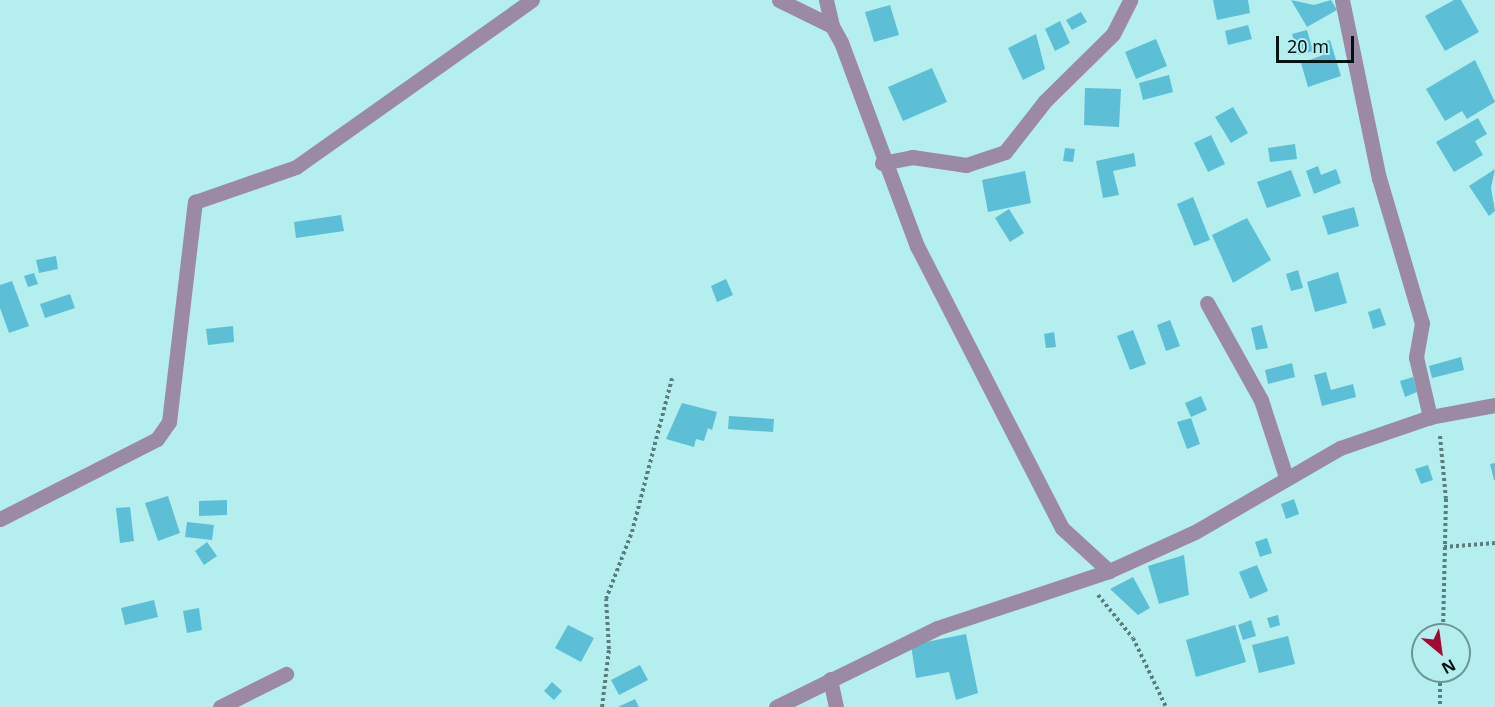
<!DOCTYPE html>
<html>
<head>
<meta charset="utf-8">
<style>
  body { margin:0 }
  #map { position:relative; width:1495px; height:707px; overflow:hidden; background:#b4eeee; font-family:"Noto Sans",sans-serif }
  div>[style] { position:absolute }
  .building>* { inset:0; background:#5cbfd6 }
  .path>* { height:4px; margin-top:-2px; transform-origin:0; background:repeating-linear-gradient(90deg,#587e7e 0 3px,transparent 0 6px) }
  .minor>* { height:15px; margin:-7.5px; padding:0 7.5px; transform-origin:7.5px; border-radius:7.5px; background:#9c89a4 }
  span { translate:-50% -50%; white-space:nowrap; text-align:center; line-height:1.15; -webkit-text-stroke:4.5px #b4eeee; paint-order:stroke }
  .north { position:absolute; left:1411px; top:623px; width:60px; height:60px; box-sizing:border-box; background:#b4eeee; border:2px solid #6c9696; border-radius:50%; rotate:151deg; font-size:16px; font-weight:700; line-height:24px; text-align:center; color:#001313 }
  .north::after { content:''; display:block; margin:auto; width:21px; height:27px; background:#a40835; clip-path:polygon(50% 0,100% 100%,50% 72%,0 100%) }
  .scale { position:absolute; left:1276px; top:36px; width:78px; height:27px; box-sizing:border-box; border:3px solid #001313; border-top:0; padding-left:8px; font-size:18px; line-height:21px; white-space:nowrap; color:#001313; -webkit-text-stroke:4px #b4eeee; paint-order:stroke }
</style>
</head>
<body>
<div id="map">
  <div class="building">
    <div style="clip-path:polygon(1213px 0,1248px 0,1250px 13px,1217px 20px)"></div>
    <div style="clip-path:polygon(1291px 0,1314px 5px,1331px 0,1337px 10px,1307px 27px)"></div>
    <div style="clip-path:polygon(1454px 0,1461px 0,1479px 32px,1445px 51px,1425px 16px)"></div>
    <div style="clip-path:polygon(890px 5px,899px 35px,874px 42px,865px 12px)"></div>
    <div style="clip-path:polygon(1081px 12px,1087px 22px,1072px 30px,1066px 20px)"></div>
    <div style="clip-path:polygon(1060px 21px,1070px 43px,1055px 51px,1045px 29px)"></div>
    <div style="clip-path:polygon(1248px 25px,1252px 39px,1228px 45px,1225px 31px)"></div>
    <div style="clip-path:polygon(1307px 30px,1313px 51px,1298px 55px,1292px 34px)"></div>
    <div style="clip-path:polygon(1036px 34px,1045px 69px,1023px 80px,1008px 48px)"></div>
    <div style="clip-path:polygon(1156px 39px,1167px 66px,1136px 79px,1125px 52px)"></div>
    <div style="clip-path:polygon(1330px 40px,1341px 76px,1308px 87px,1301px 63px,1323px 55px,1319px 43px)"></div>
    <div style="clip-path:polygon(1475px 60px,1495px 102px,1467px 119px,1462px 111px,1445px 121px,1426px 89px)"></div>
    <div style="clip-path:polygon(932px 68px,947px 102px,903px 121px,888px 87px)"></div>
    <div style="clip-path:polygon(1169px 75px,1173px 92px,1143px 100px,1139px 83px)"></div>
    <div style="clip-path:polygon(1085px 88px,1121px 89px,1119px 127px,1084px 125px)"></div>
    <div style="clip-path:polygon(1233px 107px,1248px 133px,1231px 143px,1215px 117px)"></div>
    <div style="clip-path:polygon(1478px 118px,1487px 134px,1475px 141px,1483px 155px,1454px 172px,1436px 142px)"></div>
    <div style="clip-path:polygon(1211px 135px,1225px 164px,1208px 172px,1194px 143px)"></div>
    <div style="clip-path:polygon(1295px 144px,1297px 159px,1270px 162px,1268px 148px)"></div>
    <div style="clip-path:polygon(1065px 148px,1075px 149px,1073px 162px,1063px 161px)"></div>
    <div style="clip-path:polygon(1134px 153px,1136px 166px,1113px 171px,1119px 195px,1103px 198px,1096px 161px)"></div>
    <div style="clip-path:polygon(1318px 166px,1321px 175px,1336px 169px,1341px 183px,1314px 194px,1306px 171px)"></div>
    <div style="clip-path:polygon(1495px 169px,1491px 188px,1495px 211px,1489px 216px,1469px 186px)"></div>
    <div style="clip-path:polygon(1291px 170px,1301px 196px,1267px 208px,1257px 182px)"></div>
    <div style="clip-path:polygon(1025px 171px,1031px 203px,988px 212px,982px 180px)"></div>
    <div style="clip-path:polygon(1193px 197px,1210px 240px,1194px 246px,1177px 204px)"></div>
    <div style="clip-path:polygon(1354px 207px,1359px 226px,1328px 235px,1322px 216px)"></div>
    <div style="clip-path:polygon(1009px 209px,1024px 233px,1010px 242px,995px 218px)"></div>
    <div style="clip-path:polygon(341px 215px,344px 231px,296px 238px,294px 222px)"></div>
    <div style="clip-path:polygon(1247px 218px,1271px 260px,1233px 283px,1212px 235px)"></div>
    <div style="clip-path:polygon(56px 256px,58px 269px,39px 273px,36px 260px)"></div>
    <div style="clip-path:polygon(1298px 270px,1303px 288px,1291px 291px,1286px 274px)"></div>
    <div style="clip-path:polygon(1338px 272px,1347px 303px,1315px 312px,1307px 282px)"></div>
    <div style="clip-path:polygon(34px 273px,38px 284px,28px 287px,24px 276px)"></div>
    <div style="clip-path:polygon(726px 279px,733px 295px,717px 302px,711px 286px)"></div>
    <div style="clip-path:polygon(12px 281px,29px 326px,9px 333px,0 308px,0 285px)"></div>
    <div style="clip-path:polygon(70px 294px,75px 308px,45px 318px,40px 304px)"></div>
    <div style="clip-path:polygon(1380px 308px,1386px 325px,1373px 329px,1368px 312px)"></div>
    <div style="clip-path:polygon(1170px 320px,1180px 346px,1166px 351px,1157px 325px)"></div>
    <div style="clip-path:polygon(1262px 325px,1268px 348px,1256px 350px,1251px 328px)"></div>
    <div style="clip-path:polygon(233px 326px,234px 342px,208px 345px,206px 329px)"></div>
    <div style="clip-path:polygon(1133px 330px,1146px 364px,1130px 370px,1117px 336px)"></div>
    <div style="clip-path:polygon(1054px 332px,1056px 347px,1046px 348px,1044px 334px)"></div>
    <div style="clip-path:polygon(1461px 357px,1464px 370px,1432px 378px,1429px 366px)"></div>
    <div style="clip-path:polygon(1292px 363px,1295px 377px,1268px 384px,1265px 370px)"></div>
    <div style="clip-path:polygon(1326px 372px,1331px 390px,1353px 384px,1356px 397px,1322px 406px,1314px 375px)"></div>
    <div style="clip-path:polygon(1413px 377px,1417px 392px,1405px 397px,1400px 381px)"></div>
    <div style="clip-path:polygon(1201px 396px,1207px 410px,1191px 417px,1185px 403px)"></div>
    <div style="clip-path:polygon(682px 403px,717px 412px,712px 430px,708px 428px,704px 441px,696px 439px,694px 447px,666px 439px)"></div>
    <div style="clip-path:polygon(729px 416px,774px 419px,773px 432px,728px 429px)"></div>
    <div style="clip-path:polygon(1191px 418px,1200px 444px,1187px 449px,1177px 422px)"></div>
    <div style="clip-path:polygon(1495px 463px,1495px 480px,1494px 480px,1490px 464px)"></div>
    <div style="clip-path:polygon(1428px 465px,1433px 480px,1421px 484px,1415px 469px)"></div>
    <div style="clip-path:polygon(168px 496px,180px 533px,158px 541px,145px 503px)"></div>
    <div style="clip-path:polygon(1294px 499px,1299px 514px,1286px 519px,1281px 504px)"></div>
    <div style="clip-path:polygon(227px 500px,227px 515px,199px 516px,199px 501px)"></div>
    <div style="clip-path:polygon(130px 507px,134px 541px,120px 543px,116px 508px)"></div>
    <div style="clip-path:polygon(187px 522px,214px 525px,212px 540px,185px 537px)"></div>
    <div style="clip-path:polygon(1267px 538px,1272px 553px,1260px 557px,1255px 542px)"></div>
    <div style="clip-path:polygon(207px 542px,217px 556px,204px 565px,195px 551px)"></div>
    <div style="clip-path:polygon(1184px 555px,1189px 595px,1159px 604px,1148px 566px)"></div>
    <div style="clip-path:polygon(1257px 565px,1268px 591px,1250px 599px,1239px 572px)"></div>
    <div style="clip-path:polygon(1133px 577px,1150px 608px,1138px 615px,1110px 589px)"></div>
    <div style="clip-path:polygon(154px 600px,158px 617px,125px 625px,121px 608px)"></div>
    <div style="clip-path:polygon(199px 608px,202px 630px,187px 633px,183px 611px)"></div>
    <div style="clip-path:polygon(1278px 615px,1280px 625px,1270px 628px,1267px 618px)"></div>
    <div style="clip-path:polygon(1251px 620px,1256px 636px,1243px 640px,1238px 625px)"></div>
    <div style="clip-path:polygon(568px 625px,594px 638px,581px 662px,555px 648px)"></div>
    <div style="clip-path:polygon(1235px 625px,1246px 662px,1196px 677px,1186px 640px)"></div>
    <div style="clip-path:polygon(966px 634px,978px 693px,956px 700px,949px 672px,916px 678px,911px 645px)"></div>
    <div style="clip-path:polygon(1288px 636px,1295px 664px,1259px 673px,1252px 645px)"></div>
    <div style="clip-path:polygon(640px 665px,648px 680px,619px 695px,611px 680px)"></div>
    <div style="clip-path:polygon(552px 682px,562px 691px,554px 700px,544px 691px)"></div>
    <div style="clip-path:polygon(635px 699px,639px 707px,618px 707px)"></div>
  </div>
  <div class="path">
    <div style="left:1440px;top:436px;width:63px;rotate:84.6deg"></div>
    <div style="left:1446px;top:499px;width:136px;rotate:91.3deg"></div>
    <div style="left:1444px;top:547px;width:51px;rotate:-4.5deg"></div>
    <div style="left:1098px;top:595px;width:55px;rotate:50.9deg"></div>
    <div style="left:1133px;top:638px;width:76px;rotate:64.4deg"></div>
    <div style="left:1440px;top:671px;width:36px;rotate:90deg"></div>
    <div style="left:602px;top:707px;width:58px;rotate:-83.1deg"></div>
    <div style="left:609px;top:649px;width:50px;rotate:-93.4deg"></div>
    <div style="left:606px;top:599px;width:72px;rotate:-68.8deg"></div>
    <div style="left:632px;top:532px;width:159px;rotate:-75.4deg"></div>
  </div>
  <div class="minor">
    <div style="left:779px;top:0;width:59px;rotate:26.1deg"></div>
    <div style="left:832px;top:26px;width:18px;rotate:61deg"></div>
    <div style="left:841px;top:42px;width:218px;rotate:69.6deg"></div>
    <div style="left:917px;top:246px;width:317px;rotate:62.8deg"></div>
    <div style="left:1062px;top:528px;width:64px;rotate:42.5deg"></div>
    <div style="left:826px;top:0;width:27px;rotate:77deg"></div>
    <div style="left:1342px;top:0;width:182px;rotate:78.3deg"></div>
    <div style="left:1379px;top:178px;width:151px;rotate:73.5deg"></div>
    <div style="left:1422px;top:323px;width:35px;rotate:100deg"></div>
    <div style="left:1416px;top:357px;width:62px;rotate:76.9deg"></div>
    <div style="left:882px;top:163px;width:31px;rotate:-11deg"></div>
    <div style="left:912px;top:157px;width:55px;rotate:8.4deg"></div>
    <div style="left:966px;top:165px;width:41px;rotate:-18.4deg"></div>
    <div style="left:1005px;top:152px;width:65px;rotate:-51.9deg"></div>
    <div style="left:1045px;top:101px;width:95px;rotate:-44.6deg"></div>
    <div style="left:1113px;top:34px;width:38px;rotate:-63deg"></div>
    <div style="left:1207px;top:303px;width:111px;rotate:60.9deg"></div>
    <div style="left:1261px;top:400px;width:81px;rotate:72deg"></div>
    <div style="left:0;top:519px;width:176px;rotate:-27deg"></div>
    <div style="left:157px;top:439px;width:21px;rotate:-55deg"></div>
    <div style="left:169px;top:422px;width:222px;rotate:-83.3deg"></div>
    <div style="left:195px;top:202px;width:107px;rotate:-19.1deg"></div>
    <div style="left:296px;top:167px;width:289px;rotate:-35.3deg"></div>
    <div style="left:830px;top:679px;width:29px;rotate:78deg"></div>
    <div style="left:220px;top:707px;width:74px;rotate:-26.6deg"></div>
    <div style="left:776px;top:707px;width:179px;rotate:-26.1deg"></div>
    <div style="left:937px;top:628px;width:181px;rotate:-18.3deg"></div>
    <div style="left:1109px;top:571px;width:94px;rotate:-24.4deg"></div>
    <div style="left:1195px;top:532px;width:168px;rotate:-30.1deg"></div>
    <div style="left:1340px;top:448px;width:95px;rotate:-19deg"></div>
    <div style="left:1430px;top:417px;width:66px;rotate:-10.5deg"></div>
  </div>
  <div class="north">N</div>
  <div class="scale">20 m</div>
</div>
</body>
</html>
